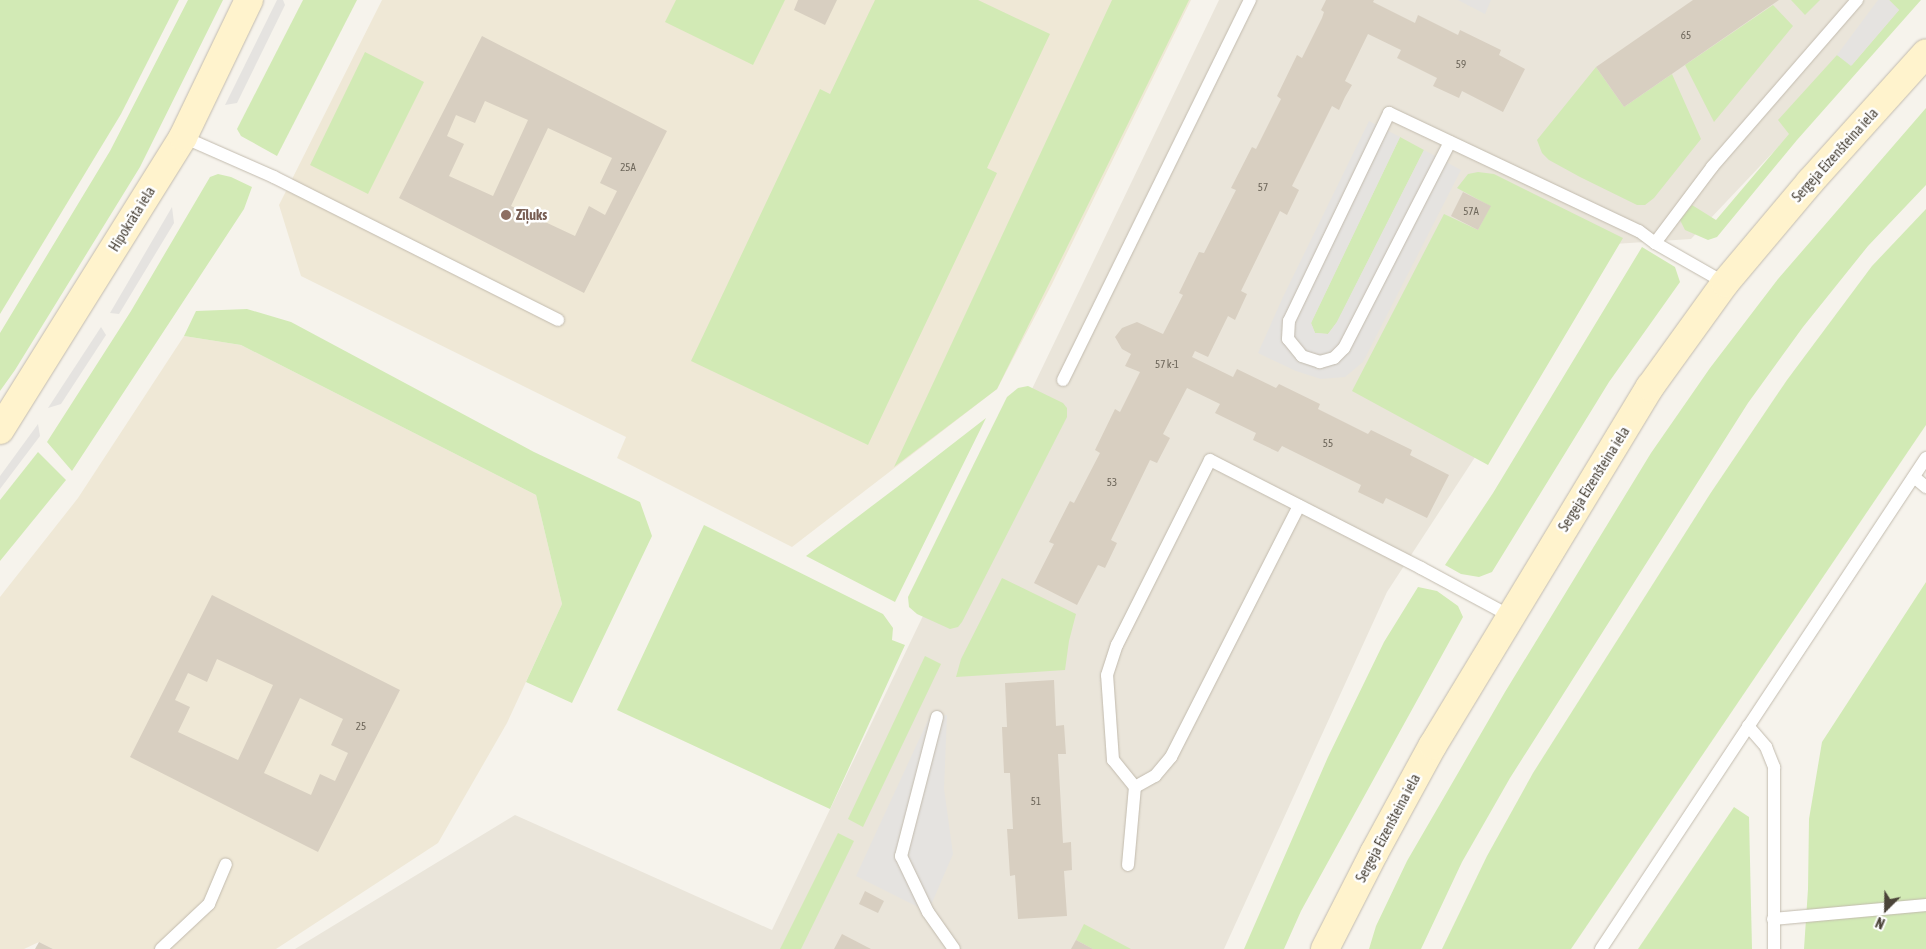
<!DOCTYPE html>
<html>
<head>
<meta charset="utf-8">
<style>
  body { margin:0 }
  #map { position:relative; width:1926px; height:949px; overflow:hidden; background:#f6f3ec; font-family:"Asap Condensed",sans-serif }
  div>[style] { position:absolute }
  .residential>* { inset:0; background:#eae5da }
  .education>* { inset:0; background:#efe8d6 }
  .green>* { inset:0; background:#d2eab5 }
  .parking>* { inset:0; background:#e5e3e0 }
  .building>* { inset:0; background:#d8cfc1 }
  .roads { filter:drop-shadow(0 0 1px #c2bbae) drop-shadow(0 0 1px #c2bbae) }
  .lane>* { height:12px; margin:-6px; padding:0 6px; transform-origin:6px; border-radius:6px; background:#fff }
  .secondary>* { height:28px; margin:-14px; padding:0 14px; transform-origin:14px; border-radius:14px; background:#fff3cd }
  .dots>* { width:14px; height:14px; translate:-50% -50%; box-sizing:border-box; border:2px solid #fff; border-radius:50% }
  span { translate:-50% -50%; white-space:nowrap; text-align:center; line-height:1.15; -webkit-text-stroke:5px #fff; paint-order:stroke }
  .number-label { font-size:11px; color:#6e675b }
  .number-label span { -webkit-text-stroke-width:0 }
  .street-label { font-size:14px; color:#4b4439 }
  .education-label { font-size:14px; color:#785e54; font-weight:700 }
  .left { translate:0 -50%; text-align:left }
  .north { position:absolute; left:1861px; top:884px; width:50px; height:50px; -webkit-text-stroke:4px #fff; paint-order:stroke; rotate:203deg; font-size:14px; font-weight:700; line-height:20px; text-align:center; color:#4b4439 }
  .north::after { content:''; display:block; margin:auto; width:18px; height:22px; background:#4b4439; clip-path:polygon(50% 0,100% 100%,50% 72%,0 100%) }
</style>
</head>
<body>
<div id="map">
  <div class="residential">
    <div style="clip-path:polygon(1219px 0,1917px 0,1691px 239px,1614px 244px,1387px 592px,1224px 949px,295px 949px,515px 815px,772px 930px)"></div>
  </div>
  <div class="education">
    <div style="clip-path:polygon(382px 0,1191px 0,1052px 284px,997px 389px,792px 547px,617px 458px,626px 437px,301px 276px,279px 205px)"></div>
    <div style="clip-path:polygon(184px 336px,241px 345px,536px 495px,562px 604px,507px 723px,438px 843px,276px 949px,53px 949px,39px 942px,24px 949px,0 949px,0 597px,78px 498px)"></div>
  </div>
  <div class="green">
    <div style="clip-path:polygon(0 0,179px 0,121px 114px,0 314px)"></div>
    <div style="clip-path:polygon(188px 0,223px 0,140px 167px,15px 370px,0 391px,0 333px,110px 151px)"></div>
    <div style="clip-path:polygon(303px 0,357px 0,277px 156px,241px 136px,237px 129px)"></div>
    <div style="clip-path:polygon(676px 0,785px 0,753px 65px,665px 22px)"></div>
    <div style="clip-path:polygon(875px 0,978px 0,1050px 34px,987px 168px,997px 173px,868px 445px,691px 361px,820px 89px,830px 94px)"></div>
    <div style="clip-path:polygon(1112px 0,1189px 0,997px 389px,894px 467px)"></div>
    <div style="clip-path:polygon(1791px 0,1820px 0,1805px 15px)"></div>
    <div style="clip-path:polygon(1889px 0,1921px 0,1797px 140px,1717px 237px,1708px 240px,1685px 230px,1680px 220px,1692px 205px,1716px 220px,1789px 134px,1778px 120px,1837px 55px,1852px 65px,1899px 10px)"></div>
    <div style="clip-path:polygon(1773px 5px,1793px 26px,1714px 122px,1685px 65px)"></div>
    <div style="clip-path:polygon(365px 52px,424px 82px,368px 194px,310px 165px)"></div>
    <div style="clip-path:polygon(1596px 67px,1624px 107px,1672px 74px,1701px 139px,1654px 198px,1645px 205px,1637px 205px,1580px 177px,1549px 160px,1542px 153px,1537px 140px)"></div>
    <div style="clip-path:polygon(1926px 108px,1926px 185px,1868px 246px,1803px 327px,1748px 403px,1510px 778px,1462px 862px,1421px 949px,1369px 949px,1376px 926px,1407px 861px,1505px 692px,1651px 453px,1710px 368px,1778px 279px)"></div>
    <div style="clip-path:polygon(1400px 137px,1424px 150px,1337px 322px,1328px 334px,1315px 333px,1311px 323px)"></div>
    <div style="clip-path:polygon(1478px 172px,1494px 174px,1623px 238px,1488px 465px,1352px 391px,1444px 214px,1478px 230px,1490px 206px,1457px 188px,1468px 174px)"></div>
    <div style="clip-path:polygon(218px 174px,231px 177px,252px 187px,244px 209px,72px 471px,47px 442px,131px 311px,210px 177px)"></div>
    <div style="clip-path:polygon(1926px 209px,1926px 425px,1571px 949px,1442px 949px,1487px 856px,1533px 773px,1710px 494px,1787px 380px,1872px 266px)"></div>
    <div style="clip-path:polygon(1642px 247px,1675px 267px,1680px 282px,1609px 382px,1492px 572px,1479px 577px,1461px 574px,1445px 565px,1493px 493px)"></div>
    <div style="clip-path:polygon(247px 309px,291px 322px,534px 452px,640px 502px,652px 536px,572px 703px,526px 682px,562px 604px,536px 495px,241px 345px,184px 336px,196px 311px)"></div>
    <div style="clip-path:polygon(1028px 386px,1063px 403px,1067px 408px,1067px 417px,962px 622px,958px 627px,950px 629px,917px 614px,909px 607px,908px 597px,1007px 397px,1018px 388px)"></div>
    <div style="clip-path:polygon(986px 418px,895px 602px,806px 556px,897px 487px)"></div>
    <div style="clip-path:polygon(38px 452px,66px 480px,0 561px,0 500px)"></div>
    <div style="clip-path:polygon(704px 525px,883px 614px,893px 628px,892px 640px,905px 645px,830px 809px,617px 710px)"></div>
    <div style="clip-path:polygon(1002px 578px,1076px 614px,1069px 641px,1065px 670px,956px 677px,961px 659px)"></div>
    <div style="clip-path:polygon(1926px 582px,1926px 949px,1804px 949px,1808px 889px,1809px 819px,1822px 742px)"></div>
    <div style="clip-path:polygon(1418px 587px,1437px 591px,1458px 606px,1463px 617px,1301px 911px,1284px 949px,1244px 949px,1328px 757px,1384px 642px)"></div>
    <div style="clip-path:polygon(925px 656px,941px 664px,863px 827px,848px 819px)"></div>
    <div style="clip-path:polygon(1734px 807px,1749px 817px,1752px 949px,1638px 949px)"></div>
    <div style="clip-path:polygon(838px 833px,854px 841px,801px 949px,780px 949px)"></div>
    <div style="clip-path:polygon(1084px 924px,1131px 949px,1093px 949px,1076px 940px)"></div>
  </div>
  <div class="parking">
    <div style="clip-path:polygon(277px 0,283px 0,285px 5px,237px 103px,225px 105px)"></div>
    <div style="clip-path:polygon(1458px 0,1491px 0,1485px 14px)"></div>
    <div style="clip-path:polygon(1878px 0,1889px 0,1899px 10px,1851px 66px,1837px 55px)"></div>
    <div style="clip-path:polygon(1369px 121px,1400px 137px,1311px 323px,1315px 333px,1328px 334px,1337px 322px,1424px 150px,1461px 170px,1363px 362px,1345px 377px,1321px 379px,1296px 371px,1258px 353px,1283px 297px)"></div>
    <div style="clip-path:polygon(172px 207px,174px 223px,119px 314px,110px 313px)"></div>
    <div style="clip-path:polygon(101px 327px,106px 335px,61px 404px,48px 408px)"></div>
    <div style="clip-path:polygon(38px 424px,40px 436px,0 489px,0 476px)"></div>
    <div style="clip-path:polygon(947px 715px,944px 789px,953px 854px,928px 912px,856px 876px,929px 718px)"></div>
  </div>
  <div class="building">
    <div style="clip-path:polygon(798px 0,837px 0,825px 25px,794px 10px)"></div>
    <div style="clip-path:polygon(1326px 0,1374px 0,1373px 2px,1415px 23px,1418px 15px,1458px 35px,1460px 30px,1501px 50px,1499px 55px,1525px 69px,1503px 112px,1462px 91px,1459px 98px,1433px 86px,1437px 78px,1397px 58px,1401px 50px,1368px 34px,1345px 81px,1352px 85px,1345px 97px,1339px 110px,1332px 106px,1292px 186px,1299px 190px,1287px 215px,1280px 211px,1241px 291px,1247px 294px,1235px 320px,1228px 316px,1208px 357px,1195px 351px,1192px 357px,1233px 377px,1237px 369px,1276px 388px,1279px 384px,1320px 404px,1318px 409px,1368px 434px,1371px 430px,1412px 450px,1410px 455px,1449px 475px,1427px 518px,1386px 498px,1383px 504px,1358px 492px,1361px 485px,1282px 446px,1278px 452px,1253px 440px,1256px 433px,1215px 413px,1220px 404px,1187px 388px,1163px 434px,1170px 438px,1157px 463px,1150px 460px,1111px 540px,1117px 543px,1105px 568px,1098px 565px,1077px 605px,1034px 583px,1054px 544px,1049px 542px,1070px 501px,1074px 503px,1100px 453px,1095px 450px,1115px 409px,1120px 412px,1140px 372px,1125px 366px,1131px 354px,1122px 349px,1115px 337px,1122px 328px,1137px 322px,1163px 334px,1183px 295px,1179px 293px,1199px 252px,1204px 253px,1236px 190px,1231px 188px,1252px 147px,1256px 149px,1281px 99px,1277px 96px,1297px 55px,1302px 58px,1322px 18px,1324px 12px,1321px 10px)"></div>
    <div style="clip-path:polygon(1693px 0,1779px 0,1624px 107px,1596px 67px)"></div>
    <div style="clip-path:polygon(evenodd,482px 36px,667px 131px,584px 293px,399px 198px,482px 36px,485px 101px,528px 120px,493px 196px,449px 176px,464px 144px,447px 136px,456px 115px,475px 123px,485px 101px,482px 36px,548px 128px,612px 158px,600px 183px,617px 191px,605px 215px,589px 206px,575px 236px,511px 206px,548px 128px)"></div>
    <div style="clip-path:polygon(1463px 192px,1491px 206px,1478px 230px,1451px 216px)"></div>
    <div style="clip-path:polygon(evenodd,212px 595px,400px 690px,318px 852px,130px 757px,212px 595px,217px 659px,273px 685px,238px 760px,178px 732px,190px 707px,175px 700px,188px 673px,207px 682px,217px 659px,212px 595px,300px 698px,343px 719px,331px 745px,348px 753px,335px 781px,320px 774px,311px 795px,264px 773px,300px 698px)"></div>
    <div style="clip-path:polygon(1054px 680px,1056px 726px,1064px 725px,1066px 754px,1058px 754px,1063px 843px,1071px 842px,1072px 870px,1064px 871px,1067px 916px,1018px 919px,1015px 875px,1010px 876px,1007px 829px,1013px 829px,1010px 773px,1004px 773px,1002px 727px,1007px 727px,1005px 683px)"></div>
    <div style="clip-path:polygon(865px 891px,884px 901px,878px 913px,859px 904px)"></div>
    <div style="clip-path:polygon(842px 934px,871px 949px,834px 949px)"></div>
    <div style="clip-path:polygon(1076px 940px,1093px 949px,1071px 949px)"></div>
    <div style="clip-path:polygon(39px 942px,53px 949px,35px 949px)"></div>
  </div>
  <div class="roads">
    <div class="lane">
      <div style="left:183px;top:137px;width:99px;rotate:23.7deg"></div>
      <div style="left:274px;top:177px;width:318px;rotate:26.7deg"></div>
      <div style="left:1450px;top:142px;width:232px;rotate:117.2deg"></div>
      <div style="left:1344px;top:348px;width:14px;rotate:135deg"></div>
      <div style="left:1334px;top:358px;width:15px;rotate:164deg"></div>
      <div style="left:1320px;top:362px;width:19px;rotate:-162deg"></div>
      <div style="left:1302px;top:356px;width:22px;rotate:-129deg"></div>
      <div style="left:1288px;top:339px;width:18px;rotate:-87deg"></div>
      <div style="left:1289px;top:321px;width:231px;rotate:-64.3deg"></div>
      <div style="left:1389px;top:113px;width:276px;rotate:25.3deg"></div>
      <div style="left:1639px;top:231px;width:20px;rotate:37deg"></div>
      <div style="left:1655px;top:243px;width:81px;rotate:29.7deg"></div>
      <div style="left:1655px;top:243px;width:95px;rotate:-53.1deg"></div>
      <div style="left:1712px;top:167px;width:221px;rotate:-49deg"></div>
      <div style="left:1063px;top:380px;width:424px;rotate:-63.8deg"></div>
      <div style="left:1914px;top:477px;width:16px;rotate:40deg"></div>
      <div style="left:937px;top:717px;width:144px;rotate:104.5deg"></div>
      <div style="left:901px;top:856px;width:62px;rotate:64.3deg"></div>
      <div style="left:928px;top:912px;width:45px;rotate:54.9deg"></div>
      <div style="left:1748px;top:726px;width:28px;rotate:49deg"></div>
      <div style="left:1766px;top:747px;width:22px;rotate:68deg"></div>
      <div style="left:1774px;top:767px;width:182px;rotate:90deg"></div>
      <div style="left:1135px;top:787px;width:23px;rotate:-29deg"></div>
      <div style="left:1155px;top:776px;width:25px;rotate:-50deg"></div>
      <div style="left:1171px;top:757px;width:282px;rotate:-63deg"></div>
      <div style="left:1128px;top:865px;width:78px;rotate:-84.9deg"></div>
      <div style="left:1135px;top:787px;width:35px;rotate:-129deg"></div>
      <div style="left:1113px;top:760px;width:85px;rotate:-94deg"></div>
      <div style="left:1107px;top:675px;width:32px;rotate:-72deg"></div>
      <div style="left:1117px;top:645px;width:207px;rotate:-63.3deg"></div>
      <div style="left:1210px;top:460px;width:237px;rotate:27.1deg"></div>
      <div style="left:1421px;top:568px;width:101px;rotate:28.3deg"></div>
      <div style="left:1773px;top:919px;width:154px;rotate:-5.2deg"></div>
      <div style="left:161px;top:949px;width:66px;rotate:-43.2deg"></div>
      <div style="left:209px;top:904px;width:43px;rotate:-67deg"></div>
      <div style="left:1601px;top:949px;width:589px;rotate:-56.5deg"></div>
    </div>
    <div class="secondary">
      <div style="left:0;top:430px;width:345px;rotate:-58deg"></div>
      <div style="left:183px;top:137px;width:152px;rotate:-64.3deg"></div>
      <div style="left:1325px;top:949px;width:108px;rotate:-63deg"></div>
      <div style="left:1374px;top:853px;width:123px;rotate:-61.4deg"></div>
      <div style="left:1433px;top:745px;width:419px;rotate:-58.8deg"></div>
      <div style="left:1650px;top:387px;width:128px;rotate:-54.2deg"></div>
      <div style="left:1725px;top:283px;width:132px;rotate:-49.9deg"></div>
      <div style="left:1810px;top:182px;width:173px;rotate:-48deg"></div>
    </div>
  </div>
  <div class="dots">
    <div style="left:506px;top:215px;background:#8d6e63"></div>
  </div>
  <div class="number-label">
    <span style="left:1686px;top:35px">65</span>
    <span style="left:1461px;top:64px">59</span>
    <span style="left:628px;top:167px">25A</span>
    <span style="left:1263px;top:187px">57</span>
    <span style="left:1471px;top:211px">57A</span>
    <span style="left:1167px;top:364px">57 k-1</span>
    <span style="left:1328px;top:443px">55</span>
    <span style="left:1112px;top:482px">53</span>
    <span style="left:361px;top:726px">25</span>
    <span style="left:1036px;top:801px">51</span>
  </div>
  <div class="street-label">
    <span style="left:1835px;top:155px;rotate:-48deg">Sergeja Eizenšteina iela</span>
    <span style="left:132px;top:219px;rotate:-58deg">Hipokrāta iela</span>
    <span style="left:1594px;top:479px;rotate:-58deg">Sergeja Eizenšteina iela</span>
    <span style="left:1388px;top:828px;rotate:-62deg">Sergeja Eizenšteina iela</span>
  </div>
  <div class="education-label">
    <span class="left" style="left:516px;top:215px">Zīļuks</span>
  </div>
  <div class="north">N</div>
</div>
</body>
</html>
